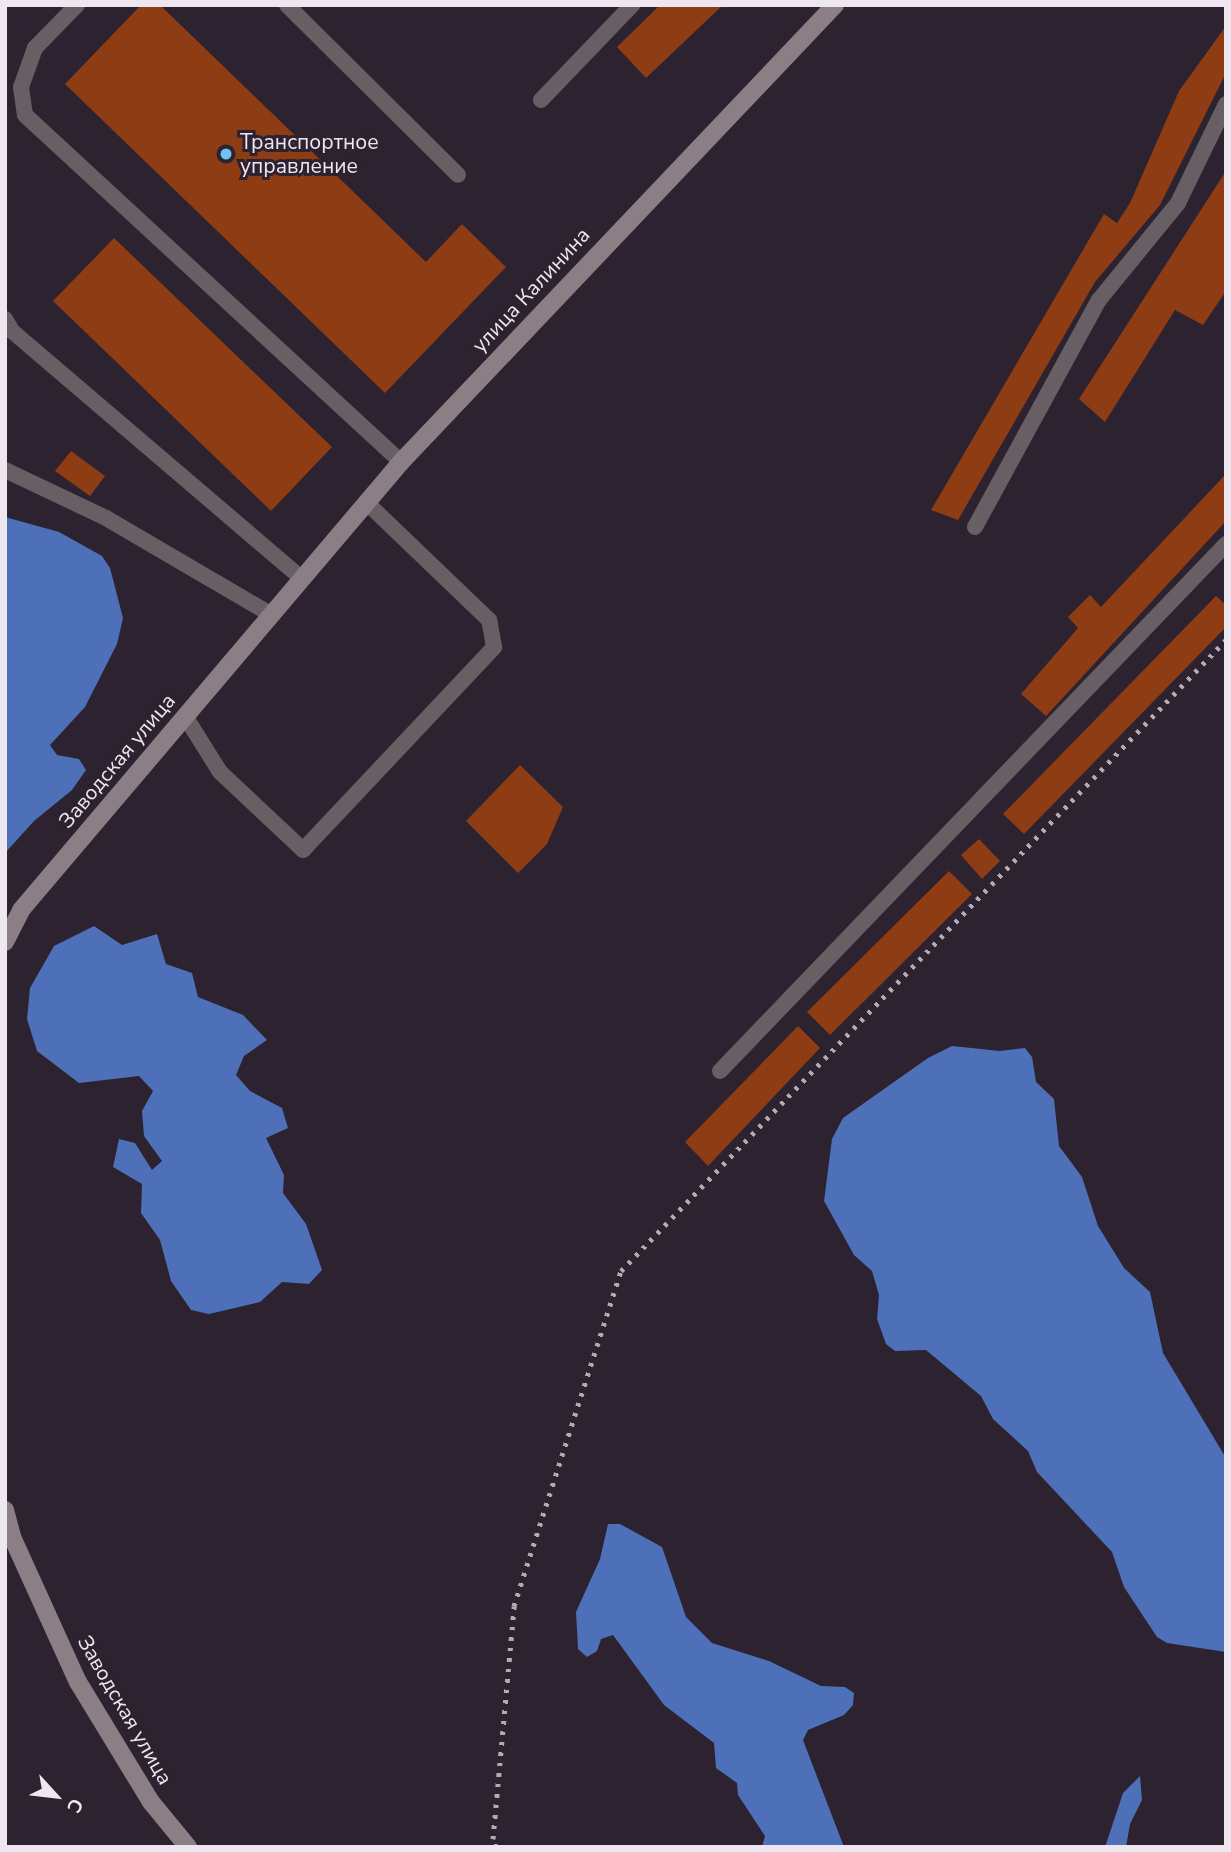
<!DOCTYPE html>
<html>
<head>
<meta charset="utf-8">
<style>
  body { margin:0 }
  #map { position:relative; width:1231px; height:1852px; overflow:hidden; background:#2d2230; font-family:"Nunito Sans",sans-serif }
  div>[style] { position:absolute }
  .water>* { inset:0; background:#4d70b9 }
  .building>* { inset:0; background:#8d3c14 }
  .lane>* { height:16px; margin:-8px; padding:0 8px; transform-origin:8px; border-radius:8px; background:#675f63 }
  .secondary>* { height:18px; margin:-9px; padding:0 9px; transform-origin:9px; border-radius:9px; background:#8c7e85 }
  .rail>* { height:5px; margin-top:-2.5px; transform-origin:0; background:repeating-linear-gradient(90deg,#b3aab5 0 3.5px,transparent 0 10.5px) }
  .dots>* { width:19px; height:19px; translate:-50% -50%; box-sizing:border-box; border:4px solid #2d2230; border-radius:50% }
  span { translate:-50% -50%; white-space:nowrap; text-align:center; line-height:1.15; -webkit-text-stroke:6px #2d2230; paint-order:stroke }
  .poi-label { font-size:21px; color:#eee7f0 }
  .left { translate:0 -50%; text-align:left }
  .street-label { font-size:21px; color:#eee7f0 }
  .frame { position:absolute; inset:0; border:7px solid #eee7f0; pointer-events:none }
  .north { position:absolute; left:21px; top:1761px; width:70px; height:70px; -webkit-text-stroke:5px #2d2230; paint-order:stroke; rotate:117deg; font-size:19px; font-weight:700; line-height:28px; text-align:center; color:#eee7f0 }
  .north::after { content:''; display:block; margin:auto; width:24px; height:32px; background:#eee7f0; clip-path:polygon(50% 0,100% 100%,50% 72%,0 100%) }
</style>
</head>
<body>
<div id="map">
  <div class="water">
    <div style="clip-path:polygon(5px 517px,59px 532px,102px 556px,110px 568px,123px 618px,117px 644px,85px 707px,50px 745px,57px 755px,79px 759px,86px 770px,72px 790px,34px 821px,5px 853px)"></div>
    <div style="clip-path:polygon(94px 926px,122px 945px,157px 934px,166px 964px,192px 973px,198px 997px,243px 1015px,267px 1040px,244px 1056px,236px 1075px,250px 1091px,282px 1108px,288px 1128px,266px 1138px,284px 1175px,283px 1193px,306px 1224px,322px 1270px,309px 1284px,282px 1282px,260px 1302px,209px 1314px,191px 1310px,171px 1281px,160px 1240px,141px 1213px,142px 1184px,113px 1167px,119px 1139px,135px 1143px,152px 1170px,162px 1161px,144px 1136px,142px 1111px,153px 1091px,139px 1076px,79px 1083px,37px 1051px,27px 1019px,30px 988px,54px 946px)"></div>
    <div style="clip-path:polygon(952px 1046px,1000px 1051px,1025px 1048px,1032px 1057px,1036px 1082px,1054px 1099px,1059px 1146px,1082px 1177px,1098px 1226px,1124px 1268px,1150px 1292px,1163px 1353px,1226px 1458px,1226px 1652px,1167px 1643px,1157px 1637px,1124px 1587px,1112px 1552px,1037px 1472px,1028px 1451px,993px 1419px,981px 1396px,926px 1350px,895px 1351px,886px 1344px,877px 1319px,879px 1295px,872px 1271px,854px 1255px,824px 1201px,832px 1139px,843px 1118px,928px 1058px)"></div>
    <div style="clip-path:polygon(608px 1524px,620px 1524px,662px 1547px,686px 1617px,712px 1643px,769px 1661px,821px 1686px,845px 1687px,854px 1693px,853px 1705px,844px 1715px,808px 1730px,803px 1740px,844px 1847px,762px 1847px,765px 1836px,738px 1795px,737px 1783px,716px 1768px,714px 1743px,664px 1705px,613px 1635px,601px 1639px,597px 1651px,587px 1657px,578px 1649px,576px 1612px,600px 1559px)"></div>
    <div style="clip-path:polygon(1140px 1776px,1142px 1800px,1130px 1824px,1126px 1847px,1105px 1847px,1123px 1793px)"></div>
  </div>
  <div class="building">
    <div style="clip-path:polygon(141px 5px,160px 5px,426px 262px,462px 224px,506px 267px,385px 393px,65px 84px)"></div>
    <div style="clip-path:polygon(660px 5px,723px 5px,646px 78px,617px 47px)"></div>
    <div style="clip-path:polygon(1226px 26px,1226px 73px,1160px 205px,1095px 282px,958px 520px,931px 510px,1104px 214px,1117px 223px,1130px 203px,1179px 91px)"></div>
    <div style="clip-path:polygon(1226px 171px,1226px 291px,1203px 325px,1175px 310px,1105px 422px,1079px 399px)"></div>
    <div style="clip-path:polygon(114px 238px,332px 447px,271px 511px,53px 301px)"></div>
    <div style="clip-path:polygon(71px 451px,105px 476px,90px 496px,55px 471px)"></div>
    <div style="clip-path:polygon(1224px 476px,1226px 521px,1046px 716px,1021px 694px,1078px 628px,1068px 617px,1090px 595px,1101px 607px)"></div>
    <div style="clip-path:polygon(1216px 596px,1226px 605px,1226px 627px,1024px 834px,1003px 814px)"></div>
    <div style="clip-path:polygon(520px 765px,563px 807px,547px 844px,518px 873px,466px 821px)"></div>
    <div style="clip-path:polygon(979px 839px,1000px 861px,982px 879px,961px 855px)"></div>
    <div style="clip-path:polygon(949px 871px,972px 894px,830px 1035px,807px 1012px)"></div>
    <div style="clip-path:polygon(798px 1026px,820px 1048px,708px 1166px,685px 1142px)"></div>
  </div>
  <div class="lane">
    <div style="left:77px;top:5px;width:60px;rotate:134.3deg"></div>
    <div style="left:35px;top:48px;width:41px;rotate:109.7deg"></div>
    <div style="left:21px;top:87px;width:28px;rotate:82deg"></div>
    <div style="left:25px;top:115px;width:512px;rotate:42.7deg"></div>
    <div style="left:287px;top:5px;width:241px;rotate:44.8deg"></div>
    <div style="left:541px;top:100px;width:132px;rotate:-46.2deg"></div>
    <div style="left:5px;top:319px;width:14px;rotate:60deg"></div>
    <div style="left:12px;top:331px;width:380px;rotate:40.5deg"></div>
    <div style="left:5px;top:470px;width:112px;rotate:25.4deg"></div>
    <div style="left:106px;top:518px;width:190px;rotate:30.3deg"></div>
    <div style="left:975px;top:527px;width:259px;rotate:-61.4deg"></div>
    <div style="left:1099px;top:300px;width:125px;rotate:-50.8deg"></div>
    <div style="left:1178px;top:203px;width:110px;rotate:-64.1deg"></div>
    <div style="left:185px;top:716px;width:66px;rotate:58deg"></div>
    <div style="left:220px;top:772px;width:114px;rotate:43.2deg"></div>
    <div style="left:303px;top:850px;width:279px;rotate:-46.7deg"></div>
    <div style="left:494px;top:647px;width:27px;rotate:-100deg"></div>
    <div style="left:489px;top:620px;width:170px;rotate:-136.2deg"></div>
    <div style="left:720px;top:1071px;width:731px;rotate:-46.16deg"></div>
  </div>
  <div class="secondary">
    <div style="left:5px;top:942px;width:36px;rotate:-63deg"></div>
    <div style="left:21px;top:910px;width:587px;rotate:-49.69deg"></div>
    <div style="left:401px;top:462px;width:630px;rotate:-46.48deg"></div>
    <div style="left:5px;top:1510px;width:30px;rotate:75deg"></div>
    <div style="left:13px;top:1539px;width:157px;rotate:65.6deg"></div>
    <div style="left:78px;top:1682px;width:140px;rotate:58.7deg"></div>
    <div style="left:151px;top:1802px;width:58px;rotate:50.6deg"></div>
  </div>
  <div class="rail">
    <div style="left:496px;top:1847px;width:9px;rotate:-111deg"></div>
    <div style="left:493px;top:1839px;width:234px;rotate:-84.8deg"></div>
    <div style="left:514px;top:1606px;width:352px;rotate:-72.3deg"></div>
    <div style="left:621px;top:1271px;width:874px;rotate:-46.21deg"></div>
  </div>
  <div class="dots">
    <div style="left:226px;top:154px;background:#6cc3f2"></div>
  </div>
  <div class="poi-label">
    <span class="left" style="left:240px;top:154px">Транспортное<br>управление</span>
  </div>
  <div class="street-label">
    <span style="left:531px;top:290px;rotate:-47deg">улица Калинина</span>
    <span style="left:117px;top:761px;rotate:-50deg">Заводская улица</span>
    <span style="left:125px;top:1710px;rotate:60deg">Заводская улица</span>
  </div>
  <div class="frame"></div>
  <div class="north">С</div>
</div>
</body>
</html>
